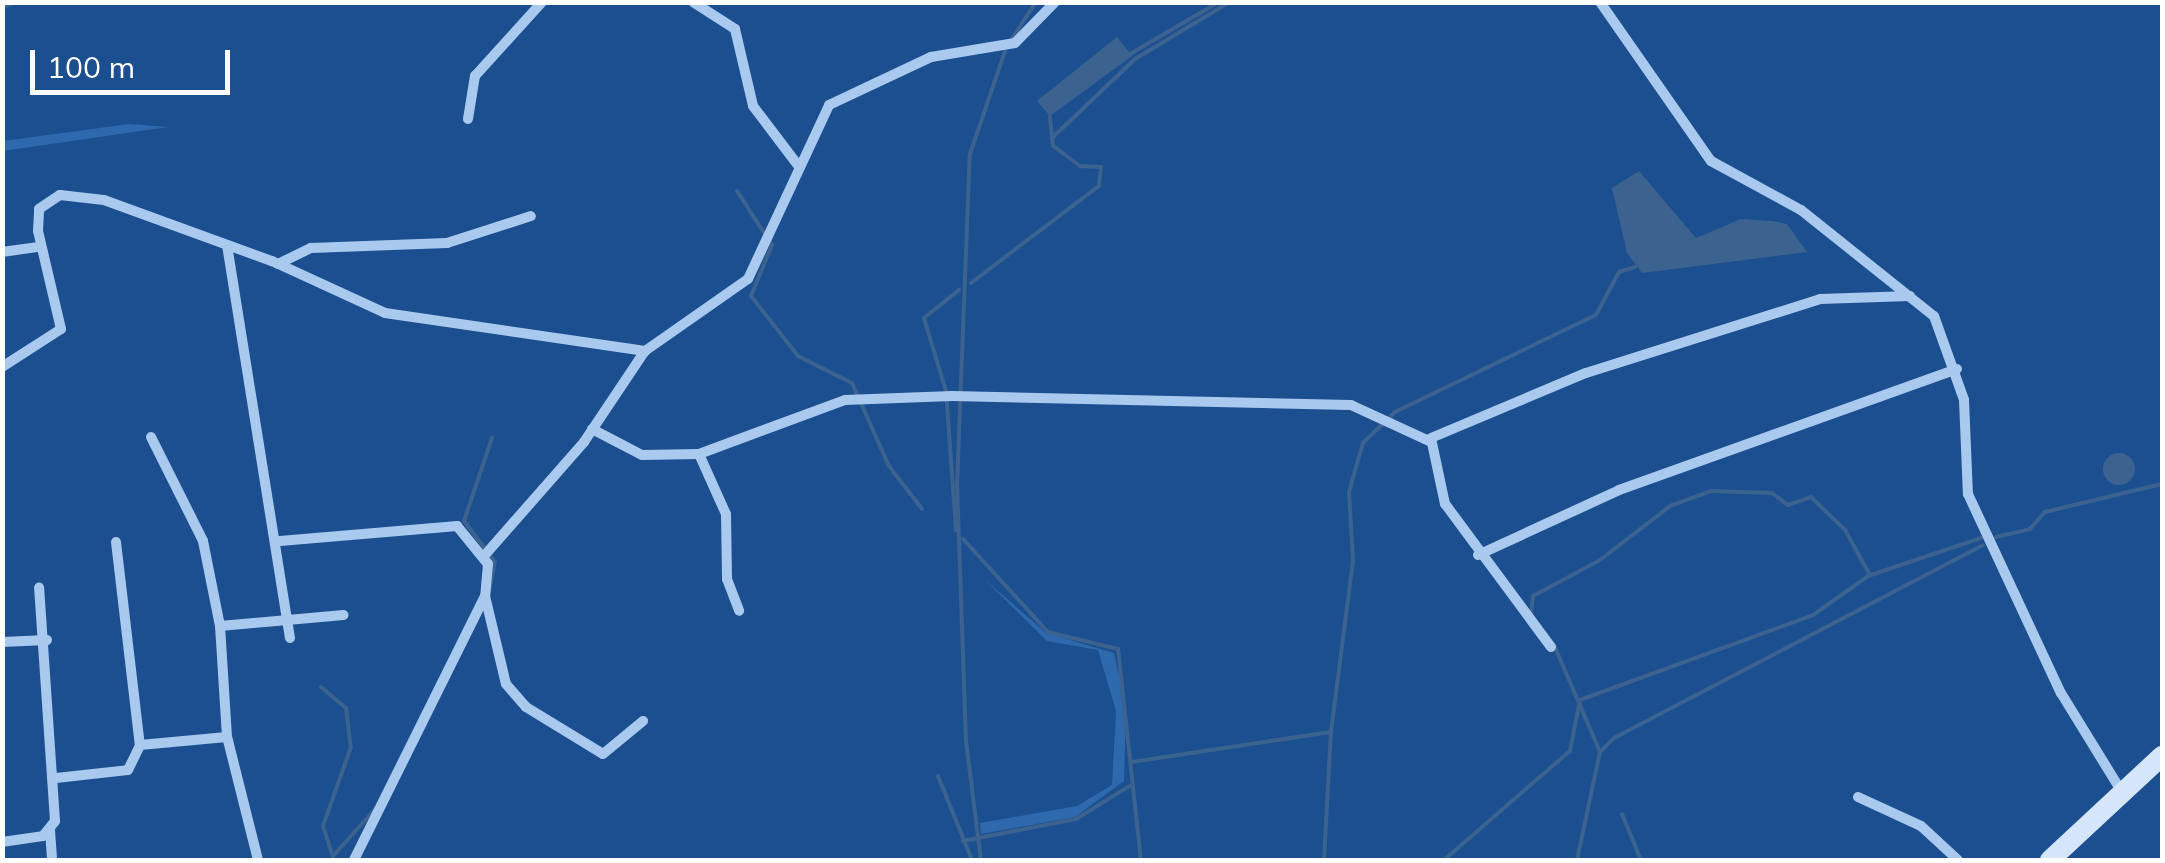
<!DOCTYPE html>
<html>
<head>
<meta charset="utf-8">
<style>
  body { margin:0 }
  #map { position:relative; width:2165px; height:863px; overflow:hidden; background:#1b4f8f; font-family:Mulish,sans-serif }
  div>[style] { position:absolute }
  .green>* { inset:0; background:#2e69ad }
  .water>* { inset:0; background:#3c6290 }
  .round { border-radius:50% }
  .stream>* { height:4px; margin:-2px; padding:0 2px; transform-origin:2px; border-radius:2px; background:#3c6290 }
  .street>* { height:10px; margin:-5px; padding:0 5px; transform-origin:5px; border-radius:5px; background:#a9c9ee }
  .secondary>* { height:20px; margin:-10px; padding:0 10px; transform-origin:10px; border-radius:10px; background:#d6e6fa }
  span { translate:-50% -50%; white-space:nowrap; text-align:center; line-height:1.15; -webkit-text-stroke:9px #1b4f8f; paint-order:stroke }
  .frame { position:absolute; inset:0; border:5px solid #fff; pointer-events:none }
  .scale { position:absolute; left:30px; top:50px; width:200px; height:45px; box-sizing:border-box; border:5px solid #fff; border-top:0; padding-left:12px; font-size:30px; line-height:35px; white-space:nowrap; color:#fff; -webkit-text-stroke:8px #1b4f8f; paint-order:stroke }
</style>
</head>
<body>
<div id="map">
  <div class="green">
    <div style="clip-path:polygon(129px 124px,168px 127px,3px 151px,3px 141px)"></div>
    <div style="clip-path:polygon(984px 579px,1046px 633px,1114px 653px,1126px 710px,1124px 781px,1075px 817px,981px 834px,980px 823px,1077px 806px,1112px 785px,1116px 711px,1098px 650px,1047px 641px)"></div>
  </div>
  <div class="water">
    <div style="clip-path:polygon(1117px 37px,1132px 56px,1050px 116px,1037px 101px)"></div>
    <div style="clip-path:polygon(1639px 171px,1696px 238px,1741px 219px,1772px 221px,1787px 224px,1807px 252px,1642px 273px,1627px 253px,1612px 188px)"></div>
    <div class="round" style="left:2103px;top:453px;width:32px;height:32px"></div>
  </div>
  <div class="stream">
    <div style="left:2px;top:7px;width:16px;rotate:-18deg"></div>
    <div style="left:1011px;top:40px;width:45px;rotate:-56.7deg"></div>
    <div style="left:1130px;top:54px;width:103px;rotate:-30.3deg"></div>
    <div style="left:1052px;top:138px;width:115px;rotate:-43.6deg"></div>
    <div style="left:1135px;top:59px;width:111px;rotate:-31deg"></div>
    <div style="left:737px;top:191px;width:64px;rotate:57.1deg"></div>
    <div style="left:772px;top:245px;width:55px;rotate:112.4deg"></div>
    <div style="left:751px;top:296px;width:76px;rotate:51.9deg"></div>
    <div style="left:798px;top:356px;width:60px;rotate:26.6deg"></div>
    <div style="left:852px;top:383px;width:91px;rotate:66deg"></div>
    <div style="left:889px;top:466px;width:54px;rotate:52.5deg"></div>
    <div style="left:971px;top:283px;width:161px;rotate:-37.2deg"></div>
    <div style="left:1099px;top:186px;width:19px;rotate:-84deg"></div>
    <div style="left:1101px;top:167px;width:21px;rotate:-177deg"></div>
    <div style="left:1080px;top:166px;width:34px;rotate:-143deg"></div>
    <div style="left:1053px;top:146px;width:30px;rotate:-96deg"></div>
    <div style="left:956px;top:530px;width:139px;rotate:-94.1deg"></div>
    <div style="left:946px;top:391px;width:76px;rotate:-106.8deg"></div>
    <div style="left:924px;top:318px;width:45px;rotate:-38.7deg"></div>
    <div style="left:1996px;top:537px;width:35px;rotate:-13deg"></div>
    <div style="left:2030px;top:529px;width:23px;rotate:-49deg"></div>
    <div style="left:2045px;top:512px;width:120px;rotate:-13.5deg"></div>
    <div style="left:963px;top:539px;width:126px;rotate:47.6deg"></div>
    <div style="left:1048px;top:632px;width:72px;rotate:13.7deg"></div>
    <div style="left:1118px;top:649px;width:212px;rotate:83.8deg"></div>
    <div style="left:489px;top:592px;width:31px;rotate:-79deg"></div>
    <div style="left:495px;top:562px;width:51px;rotate:-127.1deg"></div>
    <div style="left:464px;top:521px;width:88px;rotate:-71.4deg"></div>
    <div style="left:1531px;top:613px;width:17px;rotate:-83deg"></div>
    <div style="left:1533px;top:596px;width:76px;rotate:-28.2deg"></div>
    <div style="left:1600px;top:560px;width:88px;rotate:-37.6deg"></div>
    <div style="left:1670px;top:506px;width:44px;rotate:-20.1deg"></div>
    <div style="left:1711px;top:491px;width:61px;rotate:1.9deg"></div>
    <div style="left:1772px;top:493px;width:20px;rotate:37deg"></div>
    <div style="left:1788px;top:505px;width:24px;rotate:-19deg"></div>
    <div style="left:1811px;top:497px;width:47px;rotate:44.1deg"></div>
    <div style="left:1845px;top:530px;width:51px;rotate:60.9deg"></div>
    <div style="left:1554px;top:645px;width:116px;rotate:66.7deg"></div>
    <div style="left:321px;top:687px;width:33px;rotate:40deg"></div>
    <div style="left:346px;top:708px;width:39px;rotate:83deg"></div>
    <div style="left:351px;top:747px;width:84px;rotate:109.5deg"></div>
    <div style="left:323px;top:826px;width:36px;rotate:72deg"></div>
    <div style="left:1132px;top:762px;width:201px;rotate:-8.6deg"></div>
    <div style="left:1331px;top:732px;width:172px;rotate:-82.7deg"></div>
    <div style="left:1353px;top:561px;width:69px;rotate:-93.3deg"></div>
    <div style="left:1349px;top:492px;width:51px;rotate:-74.1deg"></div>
    <div style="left:1363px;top:443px;width:45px;rotate:-44.1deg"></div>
    <div style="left:1395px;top:412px;width:223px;rotate:-25.8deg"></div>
    <div style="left:1596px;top:315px;width:49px;rotate:-61.9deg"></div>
    <div style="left:1619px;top:272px;width:17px;rotate:-17deg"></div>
    <div style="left:938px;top:776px;width:91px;rotate:68deg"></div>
    <div style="left:1622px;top:814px;width:50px;rotate:67.6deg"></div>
    <div style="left:963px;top:841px;width:115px;rotate:-11deg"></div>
    <div style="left:1076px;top:819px;width:65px;rotate:-31.7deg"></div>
    <div style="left:334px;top:855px;width:63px;rotate:-48.2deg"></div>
    <div style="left:981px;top:860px;width:120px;rotate:-97.2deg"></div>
    <div style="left:966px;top:741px;width:255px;rotate:-92deg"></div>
    <div style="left:957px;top:486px;width:332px;rotate:-87.8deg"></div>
    <div style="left:970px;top:154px;width:112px;rotate:-71.2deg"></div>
    <div style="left:1324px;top:860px;width:128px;rotate:-86.9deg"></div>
    <div style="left:1444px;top:860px;width:167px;rotate:-40.9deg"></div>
    <div style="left:1570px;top:751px;width:52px;rotate:-78.9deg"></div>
    <div style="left:1580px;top:700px;width:248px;rotate:-20deg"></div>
    <div style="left:1813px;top:615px;width:67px;rotate:-35.3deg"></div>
    <div style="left:1868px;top:576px;width:119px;rotate:-18.6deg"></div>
    <div style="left:1577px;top:860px;width:110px;rotate:-78deg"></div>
    <div style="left:1600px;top:752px;width:20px;rotate:-45deg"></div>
    <div style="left:1614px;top:738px;width:416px;rotate:-27.6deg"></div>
  </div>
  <div class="street">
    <div style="left:693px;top:2px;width:50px;rotate:32.7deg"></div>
    <div style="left:735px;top:29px;width:79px;rotate:76.8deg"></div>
    <div style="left:753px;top:106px;width:73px;rotate:52.8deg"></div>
    <div style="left:1600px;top:2px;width:194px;rotate:55.1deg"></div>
    <div style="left:1711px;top:161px;width:102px;rotate:28.6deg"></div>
    <div style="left:1801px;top:210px;width:170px;rotate:38.6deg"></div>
    <div style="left:1934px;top:316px;width:89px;rotate:70.3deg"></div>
    <div style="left:1964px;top:400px;width:94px;rotate:87.6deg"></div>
    <div style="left:1968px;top:494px;width:220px;rotate:65deg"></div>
    <div style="left:2061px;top:693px;width:113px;rotate:58.4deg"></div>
    <div style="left:468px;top:119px;width:44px;rotate:-80.8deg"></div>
    <div style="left:475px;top:76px;width:100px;rotate:-47.8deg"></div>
    <div style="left:227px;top:245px;width:398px;rotate:80.9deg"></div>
    <div style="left:2px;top:252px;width:37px;rotate:-8deg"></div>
    <div style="left:278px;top:264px;width:37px;rotate:-26deg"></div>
    <div style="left:311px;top:248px;width:136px;rotate:-2.1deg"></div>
    <div style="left:447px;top:243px;width:88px;rotate:-17.8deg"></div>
    <div style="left:2px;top:367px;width:70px;rotate:-32.8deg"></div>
    <div style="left:61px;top:329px;width:101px;rotate:-103.2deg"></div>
    <div style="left:38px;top:231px;width:22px;rotate:-87deg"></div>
    <div style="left:39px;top:209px;width:25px;rotate:-34deg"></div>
    <div style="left:60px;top:195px;width:44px;rotate:6.5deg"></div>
    <div style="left:104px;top:200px;width:179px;rotate:20deg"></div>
    <div style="left:272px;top:261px;width:124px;rotate:24.7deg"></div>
    <div style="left:385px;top:313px;width:263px;rotate:8.3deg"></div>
    <div style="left:592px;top:429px;width:56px;rotate:27.5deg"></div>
    <div style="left:642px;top:455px;width:57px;rotate:-1deg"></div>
    <div style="left:699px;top:454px;width:156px;rotate:-20.3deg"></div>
    <div style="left:845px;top:400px;width:107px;rotate:-2.1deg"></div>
    <div style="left:952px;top:396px;width:399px;rotate:1.3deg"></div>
    <div style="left:1351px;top:405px;width:86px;rotate:24.8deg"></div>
    <div style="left:151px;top:437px;width:116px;rotate:63.4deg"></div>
    <div style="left:203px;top:541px;width:87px;rotate:78.7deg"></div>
    <div style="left:699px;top:454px;width:66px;rotate:65.8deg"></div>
    <div style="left:726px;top:514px;width:65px;rotate:89.1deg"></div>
    <div style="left:727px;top:579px;width:34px;rotate:69deg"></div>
    <div style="left:280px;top:541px;width:178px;rotate:-4.8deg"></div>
    <div style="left:457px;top:526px;width:49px;rotate:50.8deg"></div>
    <div style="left:488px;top:564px;width:32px;rotate:95deg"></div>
    <div style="left:485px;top:596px;width:295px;rotate:116.4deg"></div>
    <div style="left:116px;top:542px;width:204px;rotate:83.3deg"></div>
    <div style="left:1478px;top:555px;width:155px;rotate:-24.7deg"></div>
    <div style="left:1619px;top:490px;width:359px;rotate:-19.7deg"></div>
    <div style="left:484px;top:556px;width:152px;rotate:-48.7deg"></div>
    <div style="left:584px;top:442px;width:110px;rotate:-56.2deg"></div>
    <div style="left:645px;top:351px;width:126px;rotate:-35deg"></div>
    <div style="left:748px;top:279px;width:192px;rotate:-65deg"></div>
    <div style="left:829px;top:105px;width:113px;rotate:-25.2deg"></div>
    <div style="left:931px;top:57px;width:85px;rotate:-9.5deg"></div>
    <div style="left:1015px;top:43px;width:57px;rotate:-45.7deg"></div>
    <div style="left:485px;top:596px;width:90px;rotate:76.6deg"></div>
    <div style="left:506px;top:684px;width:30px;rotate:49deg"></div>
    <div style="left:526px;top:707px;width:90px;rotate:31.4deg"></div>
    <div style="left:603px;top:754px;width:52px;rotate:-39.5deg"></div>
    <div style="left:2px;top:642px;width:45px;rotate:-2.5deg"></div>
    <div style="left:1551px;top:647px;width:178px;rotate:-126.5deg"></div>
    <div style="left:1445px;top:504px;width:67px;rotate:-102deg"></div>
    <div style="left:1431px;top:438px;width:168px;rotate:-22.8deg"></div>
    <div style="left:1586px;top:373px;width:245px;rotate:-17.5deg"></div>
    <div style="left:1820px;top:299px;width:90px;rotate:-1.9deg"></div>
    <div style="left:56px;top:778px;width:72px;rotate:-6.3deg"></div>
    <div style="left:128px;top:770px;width:28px;rotate:-64deg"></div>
    <div style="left:140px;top:745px;width:87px;rotate:-5.3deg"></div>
    <div style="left:1858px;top:797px;width:69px;rotate:24.7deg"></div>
    <div style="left:1921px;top:826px;width:50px;rotate:42.6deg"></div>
    <div style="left:50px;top:830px;width:30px;rotate:86deg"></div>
    <div style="left:2px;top:842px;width:41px;rotate:-8.3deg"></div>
    <div style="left:43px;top:836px;width:19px;rotate:-51deg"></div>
    <div style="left:55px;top:821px;width:234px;rotate:-93.9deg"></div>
    <div style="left:258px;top:860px;width:127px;rotate:-104.1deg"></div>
    <div style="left:227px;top:737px;width:111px;rotate:-93.6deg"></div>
    <div style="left:220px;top:626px;width:124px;rotate:-5.1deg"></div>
  </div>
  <div class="secondary">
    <div style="left:2050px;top:860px;width:153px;rotate:-42.9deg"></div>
  </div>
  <div class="frame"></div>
  <div class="scale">100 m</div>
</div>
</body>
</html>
